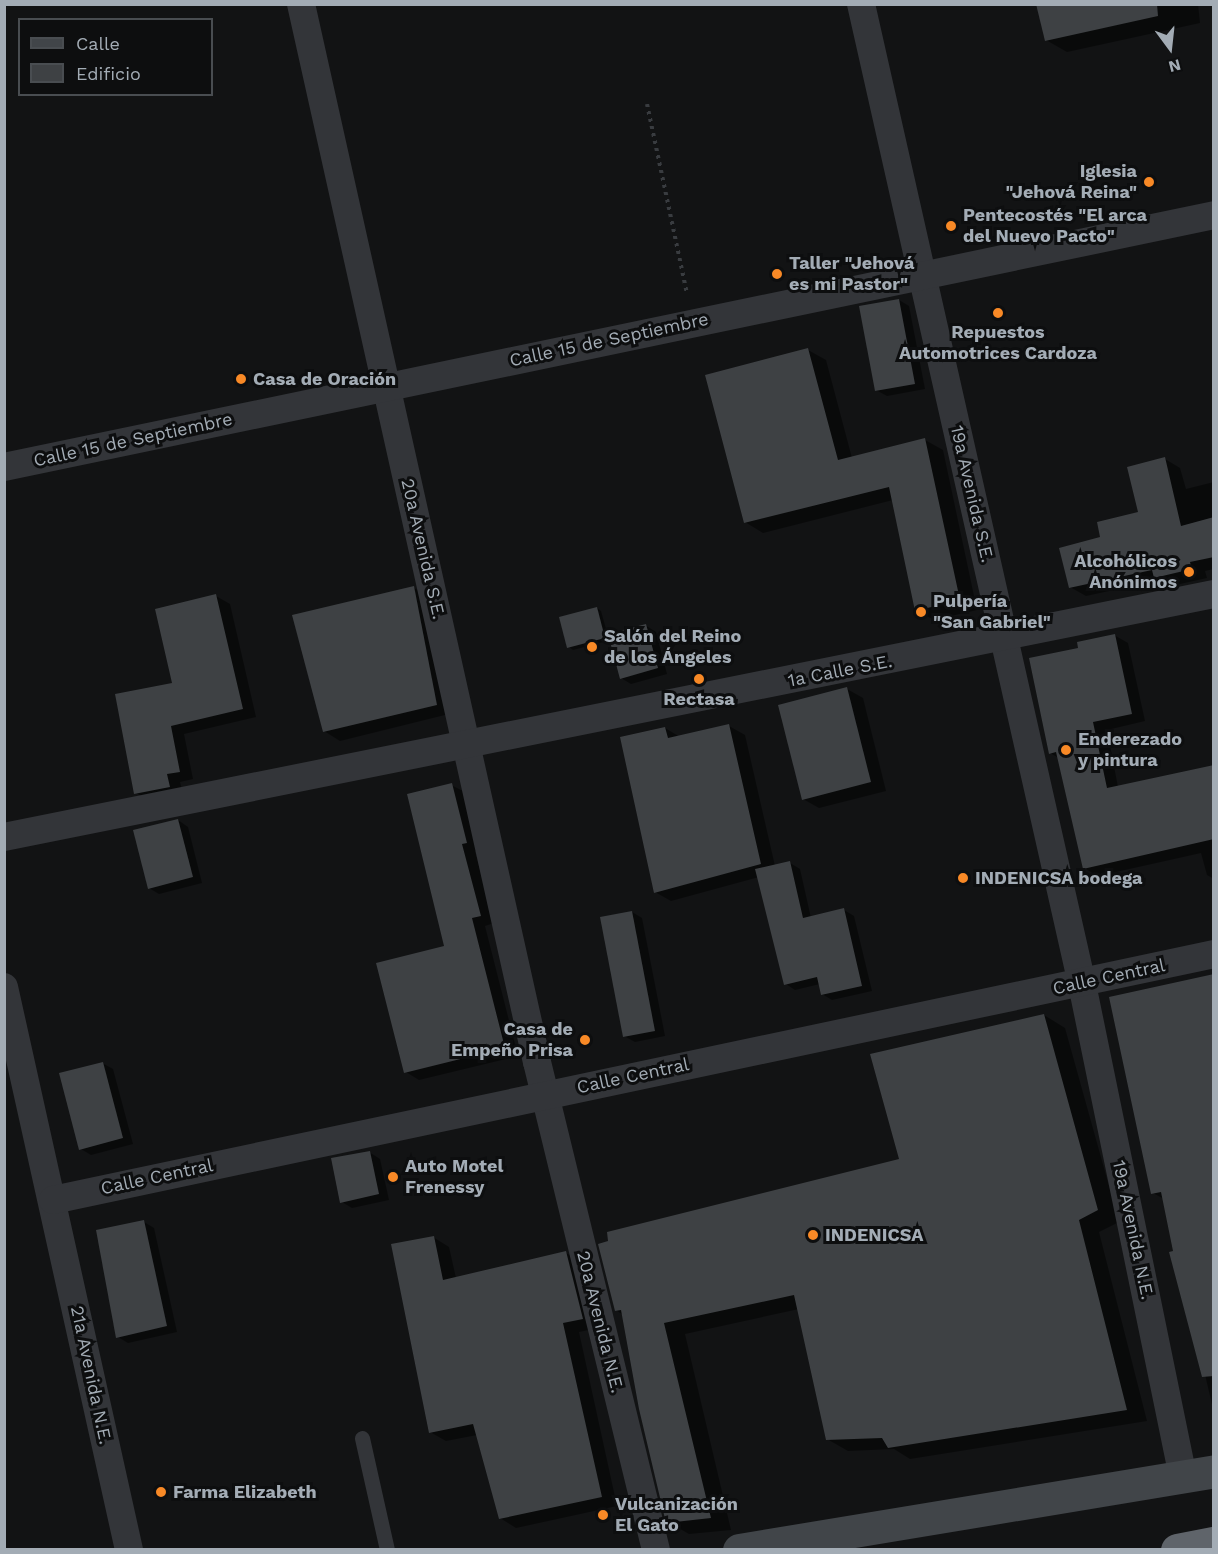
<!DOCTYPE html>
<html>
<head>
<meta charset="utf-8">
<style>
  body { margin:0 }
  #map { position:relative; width:1218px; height:1554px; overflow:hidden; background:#121314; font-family:"Work Sans",sans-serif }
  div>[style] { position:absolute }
  .shadow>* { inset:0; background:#0007 }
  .building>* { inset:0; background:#3e4144 }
  .path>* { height:4px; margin-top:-2px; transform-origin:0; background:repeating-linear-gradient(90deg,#393c40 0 3px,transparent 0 7.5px) }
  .lane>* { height:15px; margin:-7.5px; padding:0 7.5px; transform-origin:7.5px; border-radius:7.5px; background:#333539 }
  .street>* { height:28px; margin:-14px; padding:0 14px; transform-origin:14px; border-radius:14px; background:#333539 }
  .secondary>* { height:33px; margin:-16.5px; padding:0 16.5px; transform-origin:16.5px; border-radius:16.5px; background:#414549 }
  .highway>* { height:33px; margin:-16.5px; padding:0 16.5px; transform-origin:16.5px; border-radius:16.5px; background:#5f646a }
  .dots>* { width:16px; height:16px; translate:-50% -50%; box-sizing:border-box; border:3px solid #0d0e0f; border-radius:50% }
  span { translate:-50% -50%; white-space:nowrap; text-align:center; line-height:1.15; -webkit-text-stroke:6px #0d0e0f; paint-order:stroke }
  .poi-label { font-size:18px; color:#a3acb5; font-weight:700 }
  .right { translate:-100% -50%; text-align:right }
  .left { translate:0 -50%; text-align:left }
  .street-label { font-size:18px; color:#a3acb5 }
  .frame { position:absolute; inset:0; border:6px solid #a3acb5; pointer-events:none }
  .legend { position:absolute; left:18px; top:18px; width:195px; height:78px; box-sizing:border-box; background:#0d0e0f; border:2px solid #494d51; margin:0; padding:8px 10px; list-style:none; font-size:18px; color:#a3acb5 }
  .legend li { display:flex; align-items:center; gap:12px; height:30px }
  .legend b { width:30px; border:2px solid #494d51 }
  .north { position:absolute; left:1140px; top:18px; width:60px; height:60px; -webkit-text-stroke:4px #0d0e0f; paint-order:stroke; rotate:165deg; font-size:16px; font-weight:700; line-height:24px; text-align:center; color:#a3acb5 }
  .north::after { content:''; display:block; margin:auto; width:21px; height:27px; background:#a3acb5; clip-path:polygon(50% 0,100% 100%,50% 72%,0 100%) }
</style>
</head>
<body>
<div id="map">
  <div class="shadow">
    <div style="clip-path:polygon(1037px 4px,1198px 4px,1200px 23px,1067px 52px,1046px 40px)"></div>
    <div style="clip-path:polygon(899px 300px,909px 306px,925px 389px,887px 396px,876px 390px)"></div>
    <div style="clip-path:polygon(808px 350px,826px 360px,852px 458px,925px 440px,943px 450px,977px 610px,934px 620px,916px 610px,893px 500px,763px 533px,745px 522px)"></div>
    <div style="clip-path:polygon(1165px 459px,1180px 468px,1186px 489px,1214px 482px,1214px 569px,1205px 571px,1207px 578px,1171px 586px,1160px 580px,1086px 596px,1070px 587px,1102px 539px,1139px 513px)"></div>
    <div style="clip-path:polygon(414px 588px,430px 597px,453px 713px,340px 741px,324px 731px)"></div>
    <div style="clip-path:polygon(216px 596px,230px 604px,256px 717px,184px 734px,193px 779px,180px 782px,183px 794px,150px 801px,136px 793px,174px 684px)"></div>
    <div style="clip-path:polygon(597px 608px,601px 611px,608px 636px,645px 625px,656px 632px,667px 674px,631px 684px,621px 678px,611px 640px,573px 650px,569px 647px)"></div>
    <div style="clip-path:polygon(1114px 635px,1128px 643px,1145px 721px,1107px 730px,1118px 787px,1214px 766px,1214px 879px,1207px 875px,1201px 853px,1098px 876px,1084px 868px,1059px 758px,1050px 753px,1080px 649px)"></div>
    <div style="clip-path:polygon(847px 689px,863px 698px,886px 791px,819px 808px,803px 799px)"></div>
    <div style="clip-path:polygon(729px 726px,745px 735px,775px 866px,790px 863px,800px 869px,811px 918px,844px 910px,854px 916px,872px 991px,832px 1000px,822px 994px,820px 984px,795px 990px,786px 984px,759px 877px,671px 901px,655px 892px,665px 728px,680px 737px)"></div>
    <div style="clip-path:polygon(451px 785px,465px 792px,479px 850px,475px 851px,494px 923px,485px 926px,518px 1056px,419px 1080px,406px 1072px,446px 947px)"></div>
    <div style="clip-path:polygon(178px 820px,188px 827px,202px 883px,159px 894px,149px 888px)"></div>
    <div style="clip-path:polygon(632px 912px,642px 918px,665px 1036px,635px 1042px,624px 1036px)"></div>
    <div style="clip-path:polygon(1214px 976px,1214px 1413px,1164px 1199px,1153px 1193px)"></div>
    <div style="clip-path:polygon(1044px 1015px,1065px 1028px,1119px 1222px,1099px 1232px,1147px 1421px,910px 1459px,894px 1449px,848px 1451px,827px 1439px,799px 1309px,685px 1334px,731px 1530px,689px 1534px,668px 1522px,623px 1315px,616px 1310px,901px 1160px)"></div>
    <div style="clip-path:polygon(102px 1063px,113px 1069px,133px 1144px,91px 1155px,81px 1149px)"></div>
    <div style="clip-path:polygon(369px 1152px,380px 1159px,389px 1200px,352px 1208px,342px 1202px)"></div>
    <div style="clip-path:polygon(144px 1222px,154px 1228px,177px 1332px,128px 1343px,118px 1337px)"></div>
    <div style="clip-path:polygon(433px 1237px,449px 1247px,456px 1278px,566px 1253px,582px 1262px,598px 1328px,579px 1332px,617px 1506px,516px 1528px,500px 1518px,477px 1435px,446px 1441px,430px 1432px)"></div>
  </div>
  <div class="building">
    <div style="clip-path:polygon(1036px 4px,1157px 4px,1158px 16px,1045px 41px)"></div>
    <div style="clip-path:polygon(899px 299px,915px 384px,875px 391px,859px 306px)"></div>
    <div style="clip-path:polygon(808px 348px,838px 460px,925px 438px,960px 600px,915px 611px,889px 487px,744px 523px,705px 375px)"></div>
    <div style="clip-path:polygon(1165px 457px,1181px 526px,1214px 517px,1214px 557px,1190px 562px,1192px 569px,1154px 578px,1152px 570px,1069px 588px,1059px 548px,1100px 537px,1097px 522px,1138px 512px,1127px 467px)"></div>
    <div style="clip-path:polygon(414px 586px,437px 705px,323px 732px,292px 615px)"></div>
    <div style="clip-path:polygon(216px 594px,243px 709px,171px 726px,180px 772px,167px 774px,170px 787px,134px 794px,115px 694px,172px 683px,155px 609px)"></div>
    <div style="clip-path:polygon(597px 607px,605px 638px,567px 648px,559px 617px)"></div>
    <div style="clip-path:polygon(646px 624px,658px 668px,620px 679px,608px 634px)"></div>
    <div style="clip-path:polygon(1115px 634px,1132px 714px,1093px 722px,1107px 788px,1214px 765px,1214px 839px,1083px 869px,1056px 752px,1049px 754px,1029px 658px,1078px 648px,1077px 642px)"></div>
    <div style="clip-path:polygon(847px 687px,871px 782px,802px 800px,778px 705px)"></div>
    <div style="clip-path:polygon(729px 724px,761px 864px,654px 893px,620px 737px,665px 727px,668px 738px)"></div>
    <div style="clip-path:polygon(452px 783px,467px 843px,462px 844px,481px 916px,472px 918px,505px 1048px,404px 1073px,376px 963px,444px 946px,407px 794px)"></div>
    <div style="clip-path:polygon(178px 819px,193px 877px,148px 889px,133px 830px)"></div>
    <div style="clip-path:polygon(790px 861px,803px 918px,844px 908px,862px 986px,821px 995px,817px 977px,784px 985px,755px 869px)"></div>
    <div style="clip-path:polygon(632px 911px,655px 1031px,623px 1037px,600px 917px)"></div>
    <div style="clip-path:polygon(1214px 974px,1214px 1376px,1202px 1377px,1169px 1252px,1173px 1251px,1161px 1192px,1151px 1194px,1109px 997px)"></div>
    <div style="clip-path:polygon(1044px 1014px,1098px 1210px,1079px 1220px,1127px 1410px,888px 1448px,882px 1438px,826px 1440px,794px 1295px,664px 1323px,711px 1518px,666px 1523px,639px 1409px,621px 1310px,615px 1311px,598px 1244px,608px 1241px,607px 1232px,899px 1159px,870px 1054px)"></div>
    <div style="clip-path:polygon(103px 1062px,123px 1138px,79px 1150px,59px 1073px)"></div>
    <div style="clip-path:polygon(370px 1151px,379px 1194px,340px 1203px,331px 1158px)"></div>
    <div style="clip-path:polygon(144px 1220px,167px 1326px,116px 1338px,96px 1230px)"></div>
    <div style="clip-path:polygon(434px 1236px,443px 1280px,566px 1251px,583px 1319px,563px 1323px,602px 1497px,499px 1519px,473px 1424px,429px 1433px,391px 1244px)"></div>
  </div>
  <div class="path">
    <div style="left:647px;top:104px;width:193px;rotate:78.1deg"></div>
  </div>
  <div class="lane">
    <div style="left:362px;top:1438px;width:115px;rotate:77.4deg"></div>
  </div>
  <div class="street">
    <div style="left:301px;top:4px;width:1084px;rotate:77.43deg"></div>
    <div style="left:537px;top:1062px;width:502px;rotate:76.3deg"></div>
    <div style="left:861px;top:4px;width:1005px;rotate:77.29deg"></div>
    <div style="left:1082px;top:984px;width:503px;rotate:78.42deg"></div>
    <div style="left:4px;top:467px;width:1236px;rotate:-11.76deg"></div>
    <div style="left:4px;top:837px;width:1234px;rotate:-11.36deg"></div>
    <div style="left:4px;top:987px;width:577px;rotate:77.48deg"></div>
    <div style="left:53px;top:1200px;width:1187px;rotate:-11.96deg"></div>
  </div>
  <div class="secondary">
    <div style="left:739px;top:1550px;width:482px;rotate:-9.4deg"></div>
  </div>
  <div class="highway">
    <div style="left:1177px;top:1550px;width:38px;rotate:-11deg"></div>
  </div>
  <div class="dots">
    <div style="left:1149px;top:182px;background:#f88926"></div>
    <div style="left:951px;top:226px;background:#f88926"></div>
    <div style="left:777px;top:274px;background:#f88926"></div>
    <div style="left:998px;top:313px;background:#f88926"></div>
    <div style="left:241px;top:379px;background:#f88926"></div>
    <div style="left:1189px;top:572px;background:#f88926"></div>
    <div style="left:921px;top:612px;background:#f88926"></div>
    <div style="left:592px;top:647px;background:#f88926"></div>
    <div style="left:699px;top:679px;background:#f88926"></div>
    <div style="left:1066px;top:750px;background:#f88926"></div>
    <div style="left:963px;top:878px;background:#f88926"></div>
    <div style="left:585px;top:1040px;background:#f88926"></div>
    <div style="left:393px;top:1177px;background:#f88926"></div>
    <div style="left:813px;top:1235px;background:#f88926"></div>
    <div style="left:161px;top:1492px;background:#f88926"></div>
    <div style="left:603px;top:1515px;background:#f88926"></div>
  </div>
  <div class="poi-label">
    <span class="right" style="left:1137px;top:182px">Iglesia<br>"Jehová Reina"</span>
    <span class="left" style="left:963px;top:226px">Pentecostés "El arca<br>del Nuevo Pacto"</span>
    <span class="left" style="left:789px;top:274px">Taller "Jehová<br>es mi Pastor"</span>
    <span style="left:998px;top:343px">Repuestos<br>Automotrices Cardoza</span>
    <span class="left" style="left:253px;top:379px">Casa de Oración</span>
    <span class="right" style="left:1177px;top:572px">Alcohólicos<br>Anónimos</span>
    <span class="left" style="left:933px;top:612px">Pulpería<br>"San Gabriel"</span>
    <span class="left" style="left:604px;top:647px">Salón del Reino<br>de los Ángeles</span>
    <span style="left:699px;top:699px">Rectasa</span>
    <span class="left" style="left:1078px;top:750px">Enderezado<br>y pintura</span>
    <span class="left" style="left:975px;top:878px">INDENICSA bodega</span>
    <span class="right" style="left:573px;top:1040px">Casa de<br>Empeño Prisa</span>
    <span class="left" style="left:405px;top:1177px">Auto Motel<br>Frenessy</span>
    <span class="left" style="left:825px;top:1235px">INDENICSA</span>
    <span class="left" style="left:173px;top:1492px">Farma Elizabeth</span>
    <span class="left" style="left:615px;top:1515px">Vulcanización<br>El Gato</span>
  </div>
  <div class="street-label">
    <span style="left:609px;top:340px;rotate:-12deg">Calle 15 de Septiembre</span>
    <span style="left:133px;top:440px;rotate:-12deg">Calle 15 de Septiembre</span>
    <span style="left:972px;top:494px;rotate:77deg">19a Avenida S.E.</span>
    <span style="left:423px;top:549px;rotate:77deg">20a Avenida S.E.</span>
    <span style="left:840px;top:671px;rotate:-11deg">1a Calle S.E.</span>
    <span style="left:1109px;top:977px;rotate:-12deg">Calle Central</span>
    <span style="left:633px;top:1076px;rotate:-12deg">Calle Central</span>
    <span style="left:157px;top:1177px;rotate:-12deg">Calle Central</span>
    <span style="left:1133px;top:1230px;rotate:78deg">19a Avenida N.E.</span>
    <span style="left:600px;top:1322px;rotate:76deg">20a Avenida N.E.</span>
    <span style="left:91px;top:1375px;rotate:78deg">21a Avenida N.E.</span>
  </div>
  <div class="frame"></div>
  <ul class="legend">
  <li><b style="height:8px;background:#414549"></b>Calle</li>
  <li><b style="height:16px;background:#3e4144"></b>Edificio</li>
  </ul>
  <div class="north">N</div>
</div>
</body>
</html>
